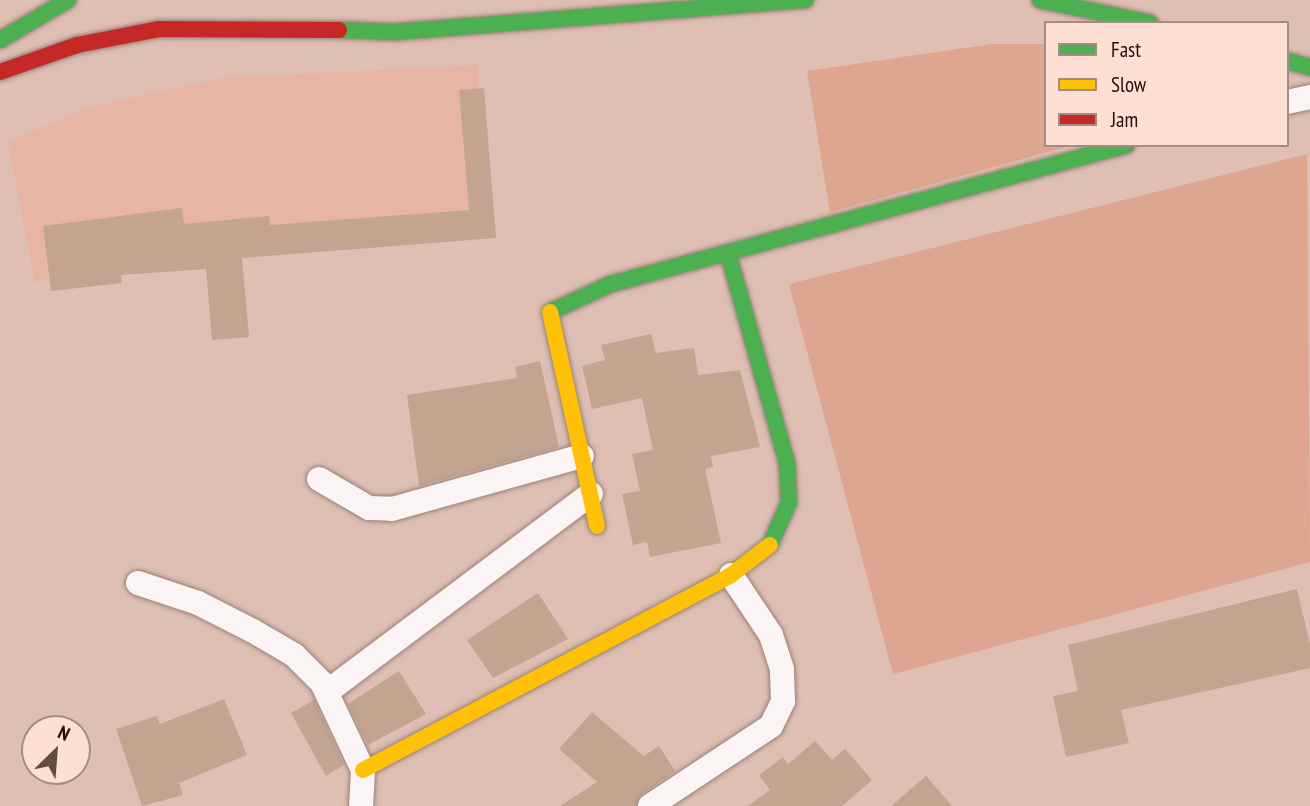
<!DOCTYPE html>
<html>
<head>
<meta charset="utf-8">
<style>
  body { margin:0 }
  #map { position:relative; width:1310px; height:806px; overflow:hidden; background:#dfbeb3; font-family:"PT Sans Narrow",sans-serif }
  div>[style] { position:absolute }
  .built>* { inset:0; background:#e8b5a2 }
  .green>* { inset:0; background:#dea590 }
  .building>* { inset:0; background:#c2a491 }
  .roads { filter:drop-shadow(0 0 2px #998077) drop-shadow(0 0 2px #998077) }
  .street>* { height:24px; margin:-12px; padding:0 12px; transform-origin:12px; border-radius:12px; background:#faf5f4 }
  .fast>* { height:16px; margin:-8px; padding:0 8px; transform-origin:8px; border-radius:8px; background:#4caf50 }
  .slow>* { height:16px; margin:-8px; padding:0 8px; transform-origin:8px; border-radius:8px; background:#ffc107 }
  .jam>* { height:16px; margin:-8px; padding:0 8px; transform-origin:8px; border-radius:8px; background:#c62828 }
  span { translate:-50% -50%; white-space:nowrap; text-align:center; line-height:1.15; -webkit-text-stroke:6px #fedfd4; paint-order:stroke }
  .legend { position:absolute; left:1044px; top:21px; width:245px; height:126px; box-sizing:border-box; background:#fedfd4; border:2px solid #a68b82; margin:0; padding:9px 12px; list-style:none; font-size:21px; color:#220e07 }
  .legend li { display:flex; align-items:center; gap:14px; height:35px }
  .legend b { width:35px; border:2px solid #a68b82 }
  .north { position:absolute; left:21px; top:715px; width:70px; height:70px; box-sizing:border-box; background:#fedfd4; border:2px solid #a68b82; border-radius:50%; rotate:25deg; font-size:19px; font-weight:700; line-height:28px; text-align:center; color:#220e07 }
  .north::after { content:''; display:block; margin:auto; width:24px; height:32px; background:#644c43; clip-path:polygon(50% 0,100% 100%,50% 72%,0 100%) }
</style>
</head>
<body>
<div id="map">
  <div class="built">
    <div style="clip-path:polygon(479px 65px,467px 228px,35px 282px,8px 142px,90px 107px,223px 78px)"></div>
  </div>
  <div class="green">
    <div style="clip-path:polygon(992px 44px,1046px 44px,1046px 145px,1073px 145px,830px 212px,807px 71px)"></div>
    <div style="clip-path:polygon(1307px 154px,1310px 562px,893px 674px,789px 284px)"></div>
  </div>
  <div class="building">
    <div style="clip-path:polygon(484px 88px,496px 238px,242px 258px,249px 337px,212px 340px,206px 269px,121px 275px,122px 283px,51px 291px,43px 226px,182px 208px,184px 224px,269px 216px,270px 225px,469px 210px,459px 90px)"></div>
    <div style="clip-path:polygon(651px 334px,656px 353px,694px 348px,698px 375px,740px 370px,760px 447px,711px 456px,713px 467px,705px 469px,721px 543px,650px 557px,647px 542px,633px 545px,622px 494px,640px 491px,632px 454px,653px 450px,642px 398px,592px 409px,582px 366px,605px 360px,601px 345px)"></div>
    <div style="clip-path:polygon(540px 361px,559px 447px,419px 486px,407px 395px,517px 378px,515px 367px)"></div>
    <div style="clip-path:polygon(1297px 589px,1310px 645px,1310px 668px,1121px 710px,1129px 743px,1066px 757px,1053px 696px,1078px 691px,1068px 645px)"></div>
    <div style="clip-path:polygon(538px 593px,568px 639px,493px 678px,467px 640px)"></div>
    <div style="clip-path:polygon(399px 671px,426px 714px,368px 745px,348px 704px)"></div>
    <div style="clip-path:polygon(224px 699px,247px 755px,179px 783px,183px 795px,142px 806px,116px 729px,157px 716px,160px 724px)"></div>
    <div style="clip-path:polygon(314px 700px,344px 765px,326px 776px,291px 713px)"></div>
    <div style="clip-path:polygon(592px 712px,644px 756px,659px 746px,675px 771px,642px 794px,635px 806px,560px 806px,597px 782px,559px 749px)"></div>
    <div style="clip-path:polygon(815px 741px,832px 760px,845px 749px,872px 780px,842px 806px,748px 806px,770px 790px,759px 775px,783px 757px,788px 764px)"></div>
    <div style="clip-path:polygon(926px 776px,952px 806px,891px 806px)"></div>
  </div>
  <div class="roads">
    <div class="street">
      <div style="left:1287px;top:102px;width:24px;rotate:-12deg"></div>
      <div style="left:319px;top:479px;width:58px;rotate:30.1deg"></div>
      <div style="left:369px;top:508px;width:23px;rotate:2deg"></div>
      <div style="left:392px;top:509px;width:197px;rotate:-15.6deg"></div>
      <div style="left:138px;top:583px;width:63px;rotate:18.4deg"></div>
      <div style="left:198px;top:603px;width:62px;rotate:27deg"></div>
      <div style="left:253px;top:631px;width:48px;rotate:30.3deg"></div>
      <div style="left:294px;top:655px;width:40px;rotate:45deg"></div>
      <div style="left:322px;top:683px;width:96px;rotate:64.8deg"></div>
      <div style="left:363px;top:770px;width:36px;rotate:93deg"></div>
      <div style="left:327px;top:692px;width:330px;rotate:-36.9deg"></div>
      <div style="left:650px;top:806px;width:145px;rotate:-33.5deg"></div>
      <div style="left:771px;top:726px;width:28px;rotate:-64deg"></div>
      <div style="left:783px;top:701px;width:32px;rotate:-92deg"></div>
      <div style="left:782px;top:669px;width:36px;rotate:-108deg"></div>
      <div style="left:771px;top:635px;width:72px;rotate:-123.7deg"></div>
    </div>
    <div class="fast">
      <div style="left:1040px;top:0;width:112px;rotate:11.8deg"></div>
      <div style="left:339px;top:30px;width:56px;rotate:2deg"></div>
      <div style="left:395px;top:32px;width:412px;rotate:-4.5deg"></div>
      <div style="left:0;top:40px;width:79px;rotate:-30.5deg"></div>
      <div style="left:1287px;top:61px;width:24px;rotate:15deg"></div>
      <div style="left:728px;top:253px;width:218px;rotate:74.3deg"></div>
      <div style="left:787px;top:463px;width:39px;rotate:87deg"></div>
      <div style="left:789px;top:502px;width:47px;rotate:113.8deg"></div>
      <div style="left:550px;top:312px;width:67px;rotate:-24.7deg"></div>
      <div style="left:611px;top:284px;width:534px;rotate:-15.08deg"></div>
    </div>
    <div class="slow">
      <div style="left:550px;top:312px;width:219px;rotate:77.6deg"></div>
      <div style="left:363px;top:770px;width:416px;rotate:-27.9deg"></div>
      <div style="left:731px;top:575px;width:49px;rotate:-37.6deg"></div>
    </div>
    <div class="jam">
      <div style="left:0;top:72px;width:82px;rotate:-19.3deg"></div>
      <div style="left:77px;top:45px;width:84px;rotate:-11deg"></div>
      <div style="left:159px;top:29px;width:180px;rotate:0.3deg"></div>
    </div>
  </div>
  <ul class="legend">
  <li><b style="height:9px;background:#4caf50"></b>Fast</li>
  <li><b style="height:9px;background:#ffc107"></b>Slow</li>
  <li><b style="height:9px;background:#c62828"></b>Jam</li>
  </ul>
  <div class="north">N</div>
</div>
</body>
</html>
